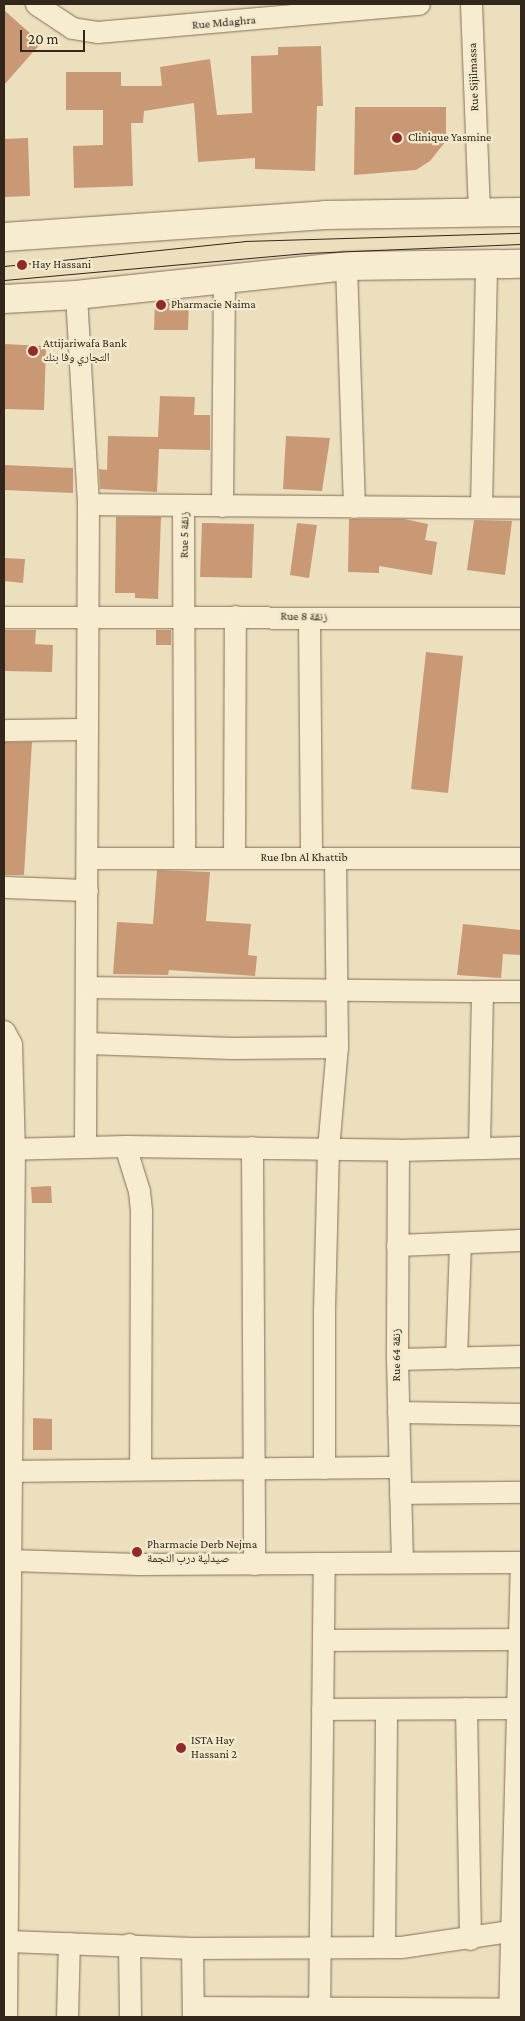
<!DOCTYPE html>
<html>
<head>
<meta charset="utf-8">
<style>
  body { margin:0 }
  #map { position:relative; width:525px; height:2021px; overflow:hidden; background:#ecdfbe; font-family:"Crimson Pro","Noto Naskh Arabic",serif }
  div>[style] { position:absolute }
  .building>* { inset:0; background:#c99975 }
  .roads { filter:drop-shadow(0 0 1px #836f58) drop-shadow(0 0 1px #836f58) }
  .street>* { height:21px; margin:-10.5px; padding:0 10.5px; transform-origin:10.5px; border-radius:10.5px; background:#f7ecd0 }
  .secondary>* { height:28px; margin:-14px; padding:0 14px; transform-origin:14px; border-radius:14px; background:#f7ecd0 }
  .tram>* { height:1px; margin:-0.5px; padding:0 0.5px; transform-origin:0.5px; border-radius:0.5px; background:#33271c }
  .dots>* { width:14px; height:14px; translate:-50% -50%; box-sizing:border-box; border:2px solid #f3e9cd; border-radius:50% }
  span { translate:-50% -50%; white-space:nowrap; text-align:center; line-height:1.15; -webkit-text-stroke:4.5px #f3e9cd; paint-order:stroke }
  .street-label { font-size:12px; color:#33271c }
  .poi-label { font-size:12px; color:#33271c }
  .left { translate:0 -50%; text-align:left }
  .frame { position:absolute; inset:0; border:5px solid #33271c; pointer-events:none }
  .scale { position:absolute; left:20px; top:30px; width:65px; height:22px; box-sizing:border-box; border:2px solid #33271c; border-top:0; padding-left:6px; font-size:15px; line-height:18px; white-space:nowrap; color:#33271c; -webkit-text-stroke:4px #f3e9cd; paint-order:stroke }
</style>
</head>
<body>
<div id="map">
  <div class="building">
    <div style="clip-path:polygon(4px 10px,41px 43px,4px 85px)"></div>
    <div style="clip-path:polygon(321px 46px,323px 106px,317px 106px,315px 171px,255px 169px,255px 158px,198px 162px,194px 103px,144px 111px,143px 123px,131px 123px,133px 186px,74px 188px,73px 146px,103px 145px,103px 110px,66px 110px,66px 72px,121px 72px,121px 86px,162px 86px,160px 67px,210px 59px,217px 115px,252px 113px,251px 56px,278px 55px,278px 47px)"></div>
    <div style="clip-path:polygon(355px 107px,446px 107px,446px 141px,430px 161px,416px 170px,354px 175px)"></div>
    <div style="clip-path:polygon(28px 138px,30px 196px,4px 197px,4px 139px)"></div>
    <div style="clip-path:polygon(189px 301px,188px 330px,154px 330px,155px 302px)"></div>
    <div style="clip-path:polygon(4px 344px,46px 346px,44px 410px,4px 409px)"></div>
    <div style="clip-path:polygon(160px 396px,195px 397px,194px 415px,210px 415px,210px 450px,159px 449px,157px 492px,100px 489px,99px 469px,107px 470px,108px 436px,158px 437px)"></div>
    <div style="clip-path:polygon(286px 436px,330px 438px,322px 491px,283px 489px)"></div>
    <div style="clip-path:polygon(4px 465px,73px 468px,73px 493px,4px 490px)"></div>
    <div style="clip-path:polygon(116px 517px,161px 517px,158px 599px,135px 598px,135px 593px,115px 593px)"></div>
    <div style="clip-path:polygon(349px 519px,404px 519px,428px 524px,425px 540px,437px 542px,432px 575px,379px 566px,379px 573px,348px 572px)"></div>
    <div style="clip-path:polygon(474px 520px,512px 521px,505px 575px,467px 570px)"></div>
    <div style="clip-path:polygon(202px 523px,254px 524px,252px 578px,200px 577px)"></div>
    <div style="clip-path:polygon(297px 523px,317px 525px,309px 578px,290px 575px)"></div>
    <div style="clip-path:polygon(4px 558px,25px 559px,23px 583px,4px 581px)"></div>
    <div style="clip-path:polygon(4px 630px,36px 630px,35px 644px,53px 645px,52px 672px,4px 671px)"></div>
    <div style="clip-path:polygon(156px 630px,171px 630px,171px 645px,156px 645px)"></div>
    <div style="clip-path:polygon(426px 652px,463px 656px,448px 793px,411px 789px)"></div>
    <div style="clip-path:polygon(5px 742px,32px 742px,24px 875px,4px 875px)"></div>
    <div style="clip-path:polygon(157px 870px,210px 872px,206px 921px,251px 924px,248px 955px,257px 956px,255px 976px,169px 970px,168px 975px,113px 974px,117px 922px,153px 924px)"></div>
    <div style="clip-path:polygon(463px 924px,521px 930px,521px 955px,503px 954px,501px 978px,457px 975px)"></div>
    <div style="clip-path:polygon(51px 1186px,52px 1203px,32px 1203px,31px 1187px)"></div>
    <div style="clip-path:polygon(33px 1418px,52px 1419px,52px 1450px,33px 1450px)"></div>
  </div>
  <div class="roads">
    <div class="street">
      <div style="left:36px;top:4px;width:43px;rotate:33.7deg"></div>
      <div style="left:72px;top:28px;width:25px;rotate:9deg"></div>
      <div style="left:97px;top:32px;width:323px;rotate:-5deg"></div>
      <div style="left:471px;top:4px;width:206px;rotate:87.8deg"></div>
      <div style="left:346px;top:266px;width:241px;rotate:88.1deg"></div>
      <div style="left:76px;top:295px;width:209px;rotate:86.7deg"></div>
      <div style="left:88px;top:504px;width:643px;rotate:90.27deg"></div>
      <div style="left:88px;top:504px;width:433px;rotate:0.5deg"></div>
      <div style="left:222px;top:506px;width:226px;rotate:-89.5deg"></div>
      <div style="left:183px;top:507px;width:351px;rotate:89.8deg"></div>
      <div style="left:481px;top:507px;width:243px;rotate:-88.8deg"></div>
      <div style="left:4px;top:617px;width:517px;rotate:0.11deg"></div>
      <div style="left:309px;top:618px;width:240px;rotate:89.5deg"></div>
      <div style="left:4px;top:730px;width:83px;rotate:-0.7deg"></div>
      <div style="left:87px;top:858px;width:434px"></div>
      <div style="left:234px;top:858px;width:242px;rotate:-89.8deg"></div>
      <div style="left:4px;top:887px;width:83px;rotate:2.1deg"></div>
      <div style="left:88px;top:987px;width:394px;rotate:0.6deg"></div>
      <div style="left:482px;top:991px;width:157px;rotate:91.1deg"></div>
      <div style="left:482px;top:991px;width:39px"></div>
      <div style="left:4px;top:1031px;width:15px;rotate:62deg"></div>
      <div style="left:11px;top:1044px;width:105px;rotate:88.4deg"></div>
      <div style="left:14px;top:1149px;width:868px;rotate:90.53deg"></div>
      <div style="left:87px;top:1043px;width:145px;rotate:2deg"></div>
      <div style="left:232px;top:1048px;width:105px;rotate:-0.5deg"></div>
      <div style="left:125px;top:1146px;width:47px;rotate:72.7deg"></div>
      <div style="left:139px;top:1191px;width:20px;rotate:84deg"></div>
      <div style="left:141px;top:1211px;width:258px;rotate:90.2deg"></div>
      <div style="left:252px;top:1147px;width:417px;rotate:89.7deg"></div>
      <div style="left:4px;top:1149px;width:121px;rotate:-1.4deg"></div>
      <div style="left:125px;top:1146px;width:273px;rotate:0.8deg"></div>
      <div style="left:398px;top:1150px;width:123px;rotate:-1.4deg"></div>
      <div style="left:398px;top:1150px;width:209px;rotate:90.3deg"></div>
      <div style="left:397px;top:1359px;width:202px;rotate:88.6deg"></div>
      <div style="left:397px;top:1245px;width:124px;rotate:-2.3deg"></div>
      <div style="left:456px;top:1358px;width:114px;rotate:-88deg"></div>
      <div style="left:397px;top:1359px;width:124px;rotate:-1.4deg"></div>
      <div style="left:398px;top:1412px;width:123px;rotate:0.9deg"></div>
      <div style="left:324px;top:1468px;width:157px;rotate:-90deg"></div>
      <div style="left:324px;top:1311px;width:162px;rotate:-88.6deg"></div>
      <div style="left:328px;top:1149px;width:102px;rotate:-85deg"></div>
      <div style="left:337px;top:1047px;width:189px;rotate:-90.6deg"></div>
      <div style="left:10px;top:1471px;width:389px;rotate:-0.6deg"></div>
      <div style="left:400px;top:1493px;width:121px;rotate:-0.5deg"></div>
      <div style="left:9px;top:1560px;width:129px;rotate:1.8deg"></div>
      <div style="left:138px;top:1564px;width:383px;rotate:-0.3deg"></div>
      <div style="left:324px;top:1640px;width:195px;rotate:-0.3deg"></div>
      <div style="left:466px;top:1708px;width:231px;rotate:89deg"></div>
      <div style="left:322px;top:1709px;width:195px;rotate:-0.3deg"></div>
      <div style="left:8px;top:1941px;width:184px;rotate:2.2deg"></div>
      <div style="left:192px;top:1948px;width:209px;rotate:-0.3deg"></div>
      <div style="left:401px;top:1947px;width:110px;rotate:-8.4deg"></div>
      <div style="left:129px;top:1944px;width:73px;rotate:89.2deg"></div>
      <div style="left:384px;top:1946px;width:237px;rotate:-89.5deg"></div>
      <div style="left:192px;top:1948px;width:69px;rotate:89.2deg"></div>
      <div style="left:193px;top:2007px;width:328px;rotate:0.3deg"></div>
      <div style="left:67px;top:2017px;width:74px;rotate:-88.5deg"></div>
      <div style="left:319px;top:2017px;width:453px;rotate:-89.4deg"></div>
      <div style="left:509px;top:2017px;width:455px;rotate:-88.5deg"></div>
    </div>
    <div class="secondary">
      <div style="left:4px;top:237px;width:322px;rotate:-3.9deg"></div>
      <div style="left:325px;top:215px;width:196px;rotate:-0.9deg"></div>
      <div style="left:4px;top:299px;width:72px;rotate:-3.2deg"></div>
      <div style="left:76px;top:295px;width:272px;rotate:-6.1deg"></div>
      <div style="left:346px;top:266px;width:175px;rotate:-0.7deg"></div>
    </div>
  </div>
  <div class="tram">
    <div style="left:4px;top:266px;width:241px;rotate:-5.9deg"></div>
    <div style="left:244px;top:241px;width:277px;rotate:-1.7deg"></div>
    <div style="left:4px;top:280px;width:303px;rotate:-5.1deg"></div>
    <div style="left:306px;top:253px;width:215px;rotate:-2.4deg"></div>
  </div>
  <div class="dots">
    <div style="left:397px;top:138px;background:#902b2a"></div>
    <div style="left:22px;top:265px;background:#902b2a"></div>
    <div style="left:161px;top:305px;background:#902b2a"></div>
    <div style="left:33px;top:351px;background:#902b2a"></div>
    <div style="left:137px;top:1552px;background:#902b2a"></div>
    <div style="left:181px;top:1748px;background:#902b2a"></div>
  </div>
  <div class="street-label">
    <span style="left:224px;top:23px;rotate:-5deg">Rue Mdaghra</span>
    <span style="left:474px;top:77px;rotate:-92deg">Rue Sijilmassa</span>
    <span style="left:185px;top:535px;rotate:-89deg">Rue 5 زنقة</span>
    <span style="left:304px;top:617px;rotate:1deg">Rue 8 زنقة</span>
    <span style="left:304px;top:858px">Rue Ibn Al Khattib</span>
    <span style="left:397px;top:1355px;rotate:-90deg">Rue 64 زنقة</span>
  </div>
  <div class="poi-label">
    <span class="left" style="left:408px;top:138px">Clinique Yasmine</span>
    <span class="left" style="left:32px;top:265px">Hay Hassani</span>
    <span class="left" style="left:171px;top:305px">Pharmacie Naima</span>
    <span class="left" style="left:43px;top:351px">Attijariwafa Bank<br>التجاري وفا بنك</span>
    <span class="left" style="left:147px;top:1552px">Pharmacie Derb Nejma<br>صيدلية درب النجمة</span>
    <span class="left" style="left:191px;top:1748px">ISTA Hay<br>Hassani 2</span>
  </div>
  <div class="frame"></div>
  <div class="scale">20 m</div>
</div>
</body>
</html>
